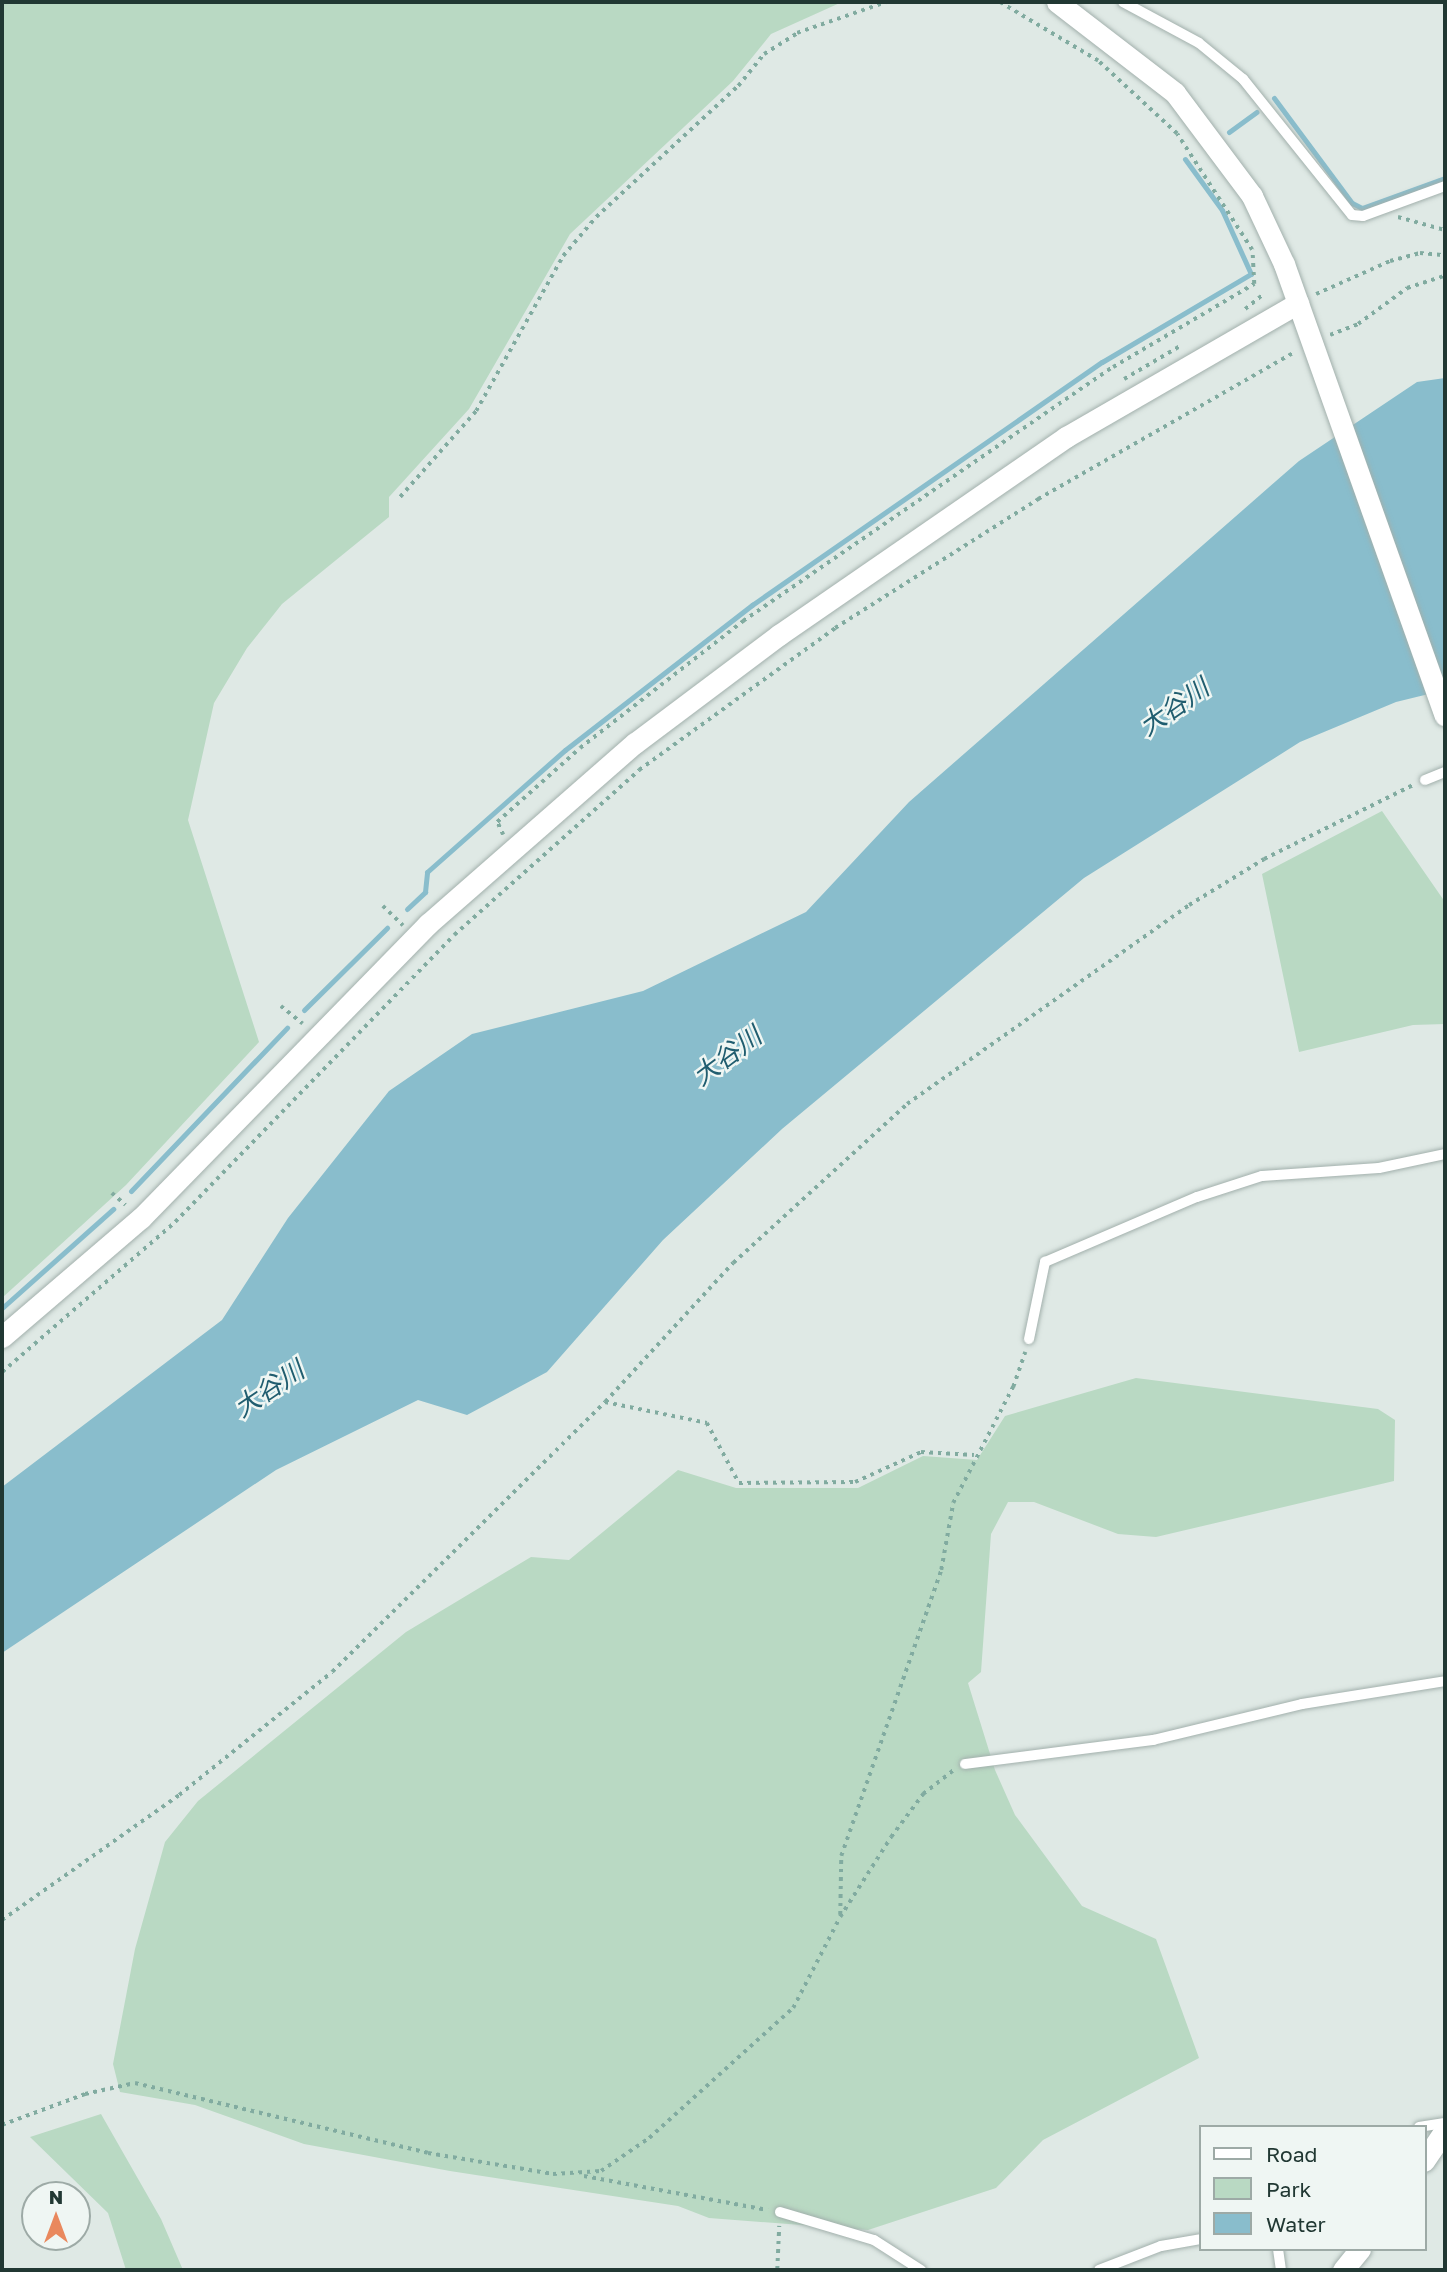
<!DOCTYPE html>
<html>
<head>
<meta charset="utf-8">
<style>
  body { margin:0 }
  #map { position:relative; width:1447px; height:2272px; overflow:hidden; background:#dfe9e5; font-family:"Golos Text","Noto Sans JP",sans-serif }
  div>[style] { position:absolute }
  .green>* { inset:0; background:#b9d9c3 }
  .water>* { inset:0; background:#89bdcc }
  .stream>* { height:5px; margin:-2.5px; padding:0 2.5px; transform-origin:2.5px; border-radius:2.5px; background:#89bdcc }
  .path>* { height:3.5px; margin-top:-1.75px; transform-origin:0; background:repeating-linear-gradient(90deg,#81aba0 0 3.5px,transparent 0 8.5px) }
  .roads { filter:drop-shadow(0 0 2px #a2b0ac) drop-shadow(0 0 2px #a2b0ac) }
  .lane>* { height:10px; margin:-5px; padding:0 5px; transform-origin:5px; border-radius:5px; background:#fff }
  .secondary>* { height:21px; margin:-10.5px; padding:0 10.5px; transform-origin:10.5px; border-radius:10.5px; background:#fff }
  span { translate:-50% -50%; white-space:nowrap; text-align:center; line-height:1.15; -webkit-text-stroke:5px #eff6f3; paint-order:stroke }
  .water-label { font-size:26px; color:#205d6f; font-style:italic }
  .frame { position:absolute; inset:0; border:4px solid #213833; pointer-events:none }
  .legend { position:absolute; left:1199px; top:2125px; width:228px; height:126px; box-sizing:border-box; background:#eff6f3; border:2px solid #9daaa6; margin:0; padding:9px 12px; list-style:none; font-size:21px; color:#213833 }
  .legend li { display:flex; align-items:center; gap:14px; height:35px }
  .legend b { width:35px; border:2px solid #9daaa6 }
  .north { position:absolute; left:21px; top:2181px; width:70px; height:70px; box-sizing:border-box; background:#eff6f3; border:2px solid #9daaa6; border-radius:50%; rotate:0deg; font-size:19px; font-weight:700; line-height:28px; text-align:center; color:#213833 }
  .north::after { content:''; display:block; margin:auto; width:24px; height:32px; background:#e9885d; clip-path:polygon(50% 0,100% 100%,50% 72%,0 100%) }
</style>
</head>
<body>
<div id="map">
  <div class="green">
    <div style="clip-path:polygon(2px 2px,842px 2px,771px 34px,733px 81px,570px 234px,469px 409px,389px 497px,389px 517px,282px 604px,247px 648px,214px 703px,188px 820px,259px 1042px,126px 1185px,2px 1298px)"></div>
    <div style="clip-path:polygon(1382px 811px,1445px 902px,1445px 1024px,1413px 1025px,1299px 1052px,1262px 874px)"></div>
    <div style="clip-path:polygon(1136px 1378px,1378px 1409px,1395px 1420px,1394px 1481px,1156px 1537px,1118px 1534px,1034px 1502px,1008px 1502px,991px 1534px,981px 1672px,968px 1683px,995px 1770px,1015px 1815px,1082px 1906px,1156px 1939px,1199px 2058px,1043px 2140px,996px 2188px,868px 2230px,709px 2218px,678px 2206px,450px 2171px,304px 2144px,195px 2105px,120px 2092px,113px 2064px,135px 1949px,165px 1842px,198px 1801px,406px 1632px,531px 1557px,569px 1560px,678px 1470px,736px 1488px,858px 1488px,923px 1456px,977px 1460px,1005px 1416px)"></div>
    <div style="clip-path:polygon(101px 2114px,161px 2219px,183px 2270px,126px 2270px,108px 2213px,30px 2137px)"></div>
  </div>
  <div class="water">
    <div style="clip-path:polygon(1445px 378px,1445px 690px,1396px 702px,1300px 742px,1084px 878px,782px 1129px,663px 1240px,547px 1372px,467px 1415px,418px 1400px,276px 1470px,2px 1653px,2px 1487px,222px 1320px,288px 1218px,389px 1091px,472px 1034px,643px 991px,806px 912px,909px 802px,1299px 461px,1417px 382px)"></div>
  </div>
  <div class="stream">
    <div style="left:1274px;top:98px;width:131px;rotate:53.4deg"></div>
    <div style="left:1352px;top:203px;width:11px;rotate:27deg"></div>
    <div style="left:1362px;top:208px;width:88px;rotate:-19.9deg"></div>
    <div style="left:1229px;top:132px;width:34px;rotate:-36deg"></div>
    <div style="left:407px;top:909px;width:25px;rotate:-43deg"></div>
    <div style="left:425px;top:892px;width:20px;rotate:-84deg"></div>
    <div style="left:427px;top:872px;width:184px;rotate:-41.5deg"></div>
    <div style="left:565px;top:750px;width:237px;rotate:-37.8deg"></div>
    <div style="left:752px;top:605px;width:426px;rotate:-34.8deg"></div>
    <div style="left:1102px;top:362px;width:173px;rotate:-30.6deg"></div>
    <div style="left:1251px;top:274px;width:70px;rotate:-114.4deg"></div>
    <div style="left:1222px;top:210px;width:63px;rotate:-126deg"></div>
    <div style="left:304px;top:1010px;width:117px;rotate:-44.7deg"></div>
    <div style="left:131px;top:1191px;width:226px;rotate:-46.3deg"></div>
    <div style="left:2px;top:1308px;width:149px;rotate:-41.7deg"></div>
  </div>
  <div class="path">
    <div style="left:1398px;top:217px;width:49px;rotate:15.5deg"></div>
    <div style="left:1316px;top:294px;width:81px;rotate:-24deg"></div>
    <div style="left:1390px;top:261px;width:31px;rotate:-15deg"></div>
    <div style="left:1420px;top:253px;width:25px;rotate:5deg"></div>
    <div style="left:1245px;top:309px;width:21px;rotate:-39deg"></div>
    <div style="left:1330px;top:335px;width:30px;rotate:-21deg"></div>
    <div style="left:1358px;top:324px;width:61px;rotate:-36.3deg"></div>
    <div style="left:1407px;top:288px;width:40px;rotate:-18deg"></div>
    <div style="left:1124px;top:379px;width:65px;rotate:-30.5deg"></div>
    <div style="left:400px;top:497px;width:115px;rotate:-48.5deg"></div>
    <div style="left:476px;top:411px;width:178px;rotate:-60.7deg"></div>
    <div style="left:563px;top:256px;width:51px;rotate:-49.8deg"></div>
    <div style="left:596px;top:217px;width:193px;rotate:-42.7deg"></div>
    <div style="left:738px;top:86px;width:41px;rotate:-50.9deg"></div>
    <div style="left:764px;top:54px;width:39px;rotate:-32deg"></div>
    <div style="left:797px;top:33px;width:94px;rotate:-19.2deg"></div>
    <div style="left:503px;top:835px;width:14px;rotate:-115deg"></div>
    <div style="left:497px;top:822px;width:111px;rotate:-41.7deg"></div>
    <div style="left:580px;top:748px;width:207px;rotate:-37.9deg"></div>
    <div style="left:743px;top:621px;width:449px;rotate:-34.5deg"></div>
    <div style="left:1113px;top:367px;width:164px;rotate:-30.5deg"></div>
    <div style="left:1254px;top:284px;width:34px;rotate:-93deg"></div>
    <div style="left:1252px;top:250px;width:138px;rotate:-122.9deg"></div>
    <div style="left:1177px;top:134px;width:108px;rotate:-137.3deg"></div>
    <div style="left:1098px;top:61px;width:115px;rotate:-149.2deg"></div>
    <div style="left:383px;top:906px;width:28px;rotate:44deg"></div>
    <div style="left:281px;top:1006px;width:28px;rotate:39deg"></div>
    <div style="left:112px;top:1193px;width:18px;rotate:41deg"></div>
    <div style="left:2px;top:1372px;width:229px;rotate:-40.9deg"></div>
    <div style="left:175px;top:1222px;width:400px;rotate:-45.8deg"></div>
    <div style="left:454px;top:935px;width:248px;rotate:-41.7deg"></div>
    <div style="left:639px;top:770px;width:242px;rotate:-35.9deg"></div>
    <div style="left:835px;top:628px;width:241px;rotate:-32.4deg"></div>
    <div style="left:1038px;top:499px;width:296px;rotate:-29.8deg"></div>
    <div style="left:605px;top:1402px;width:104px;rotate:11.6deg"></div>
    <div style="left:707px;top:1423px;width:68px;rotate:61.9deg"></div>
    <div style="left:739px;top:1483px;width:116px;rotate:-0.5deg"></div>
    <div style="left:855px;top:1482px;width:72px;rotate:-24.4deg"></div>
    <div style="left:921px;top:1452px;width:53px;rotate:3.2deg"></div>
    <div style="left:840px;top:1915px;width:59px;rotate:-89deg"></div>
    <div style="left:841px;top:1856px;width:303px;rotate:-70.7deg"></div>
    <div style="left:941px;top:1570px;width:68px;rotate:-79.8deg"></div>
    <div style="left:953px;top:1503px;width:131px;rotate:-62.7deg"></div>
    <div style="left:1013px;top:1387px;width:37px;rotate:-71deg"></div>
    <div style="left:2px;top:1920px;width:217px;rotate:-35.2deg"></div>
    <div style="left:179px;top:1795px;width:196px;rotate:-38.8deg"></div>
    <div style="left:332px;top:1672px;width:384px;rotate:-44.7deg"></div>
    <div style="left:605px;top:1402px;width:189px;rotate:-47.4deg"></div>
    <div style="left:733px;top:1263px;width:236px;rotate:-42.4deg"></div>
    <div style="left:907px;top:1104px;width:345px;rotate:-35.2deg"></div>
    <div style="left:1189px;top:905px;width:88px;rotate:-31.5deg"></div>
    <div style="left:1264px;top:859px;width:166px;rotate:-26.4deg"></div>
    <div style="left:2px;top:2125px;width:89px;rotate:-20.5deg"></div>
    <div style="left:85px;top:2094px;width:51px;rotate:-12.4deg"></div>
    <div style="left:135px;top:2083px;width:301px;rotate:13.4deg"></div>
    <div style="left:428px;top:2153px;width:127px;rotate:9.5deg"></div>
    <div style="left:553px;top:2174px;width:48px;rotate:-3.6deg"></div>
    <div style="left:601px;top:2171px;width:58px;rotate:-34.5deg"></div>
    <div style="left:649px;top:2138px;width:194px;rotate:-42.1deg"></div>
    <div style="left:793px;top:2008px;width:102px;rotate:-62.7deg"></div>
    <div style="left:840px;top:1917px;width:95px;rotate:-57.5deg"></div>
    <div style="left:891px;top:1837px;width:54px;rotate:-53.3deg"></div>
    <div style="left:923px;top:1794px;width:39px;rotate:-38deg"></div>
    <div style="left:584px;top:2176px;width:187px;rotate:10.5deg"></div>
    <div style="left:777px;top:2270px;width:44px;rotate:-87.4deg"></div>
  </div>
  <div class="roads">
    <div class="lane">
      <div style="left:1123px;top:2px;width:86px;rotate:28.3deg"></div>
      <div style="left:1199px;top:43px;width:57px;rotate:39.3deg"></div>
      <div style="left:1243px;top:79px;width:174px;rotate:51.3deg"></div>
      <div style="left:1352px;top:215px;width:11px;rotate:5deg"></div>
      <div style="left:1363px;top:216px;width:87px;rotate:-20.1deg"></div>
      <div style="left:1425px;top:780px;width:22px;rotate:-22deg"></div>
      <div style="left:1029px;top:1339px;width:79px;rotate:-78.3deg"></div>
      <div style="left:1045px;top:1262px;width:165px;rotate:-23.2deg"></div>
      <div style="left:1197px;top:1197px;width:68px;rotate:-17.9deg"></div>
      <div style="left:1262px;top:1176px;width:117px;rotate:-3.9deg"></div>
      <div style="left:1379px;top:1168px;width:67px;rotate:-12deg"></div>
      <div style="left:965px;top:1764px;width:190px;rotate:-7.3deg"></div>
      <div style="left:1153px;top:1740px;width:153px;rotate:-13.6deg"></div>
      <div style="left:1302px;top:1704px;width:145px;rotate:-9.1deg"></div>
      <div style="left:1419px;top:2127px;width:26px;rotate:-9deg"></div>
      <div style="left:780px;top:2212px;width:98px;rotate:16.6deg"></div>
      <div style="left:874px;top:2240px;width:56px;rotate:32.6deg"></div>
      <div style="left:1278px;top:2249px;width:21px;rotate:82deg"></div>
      <div style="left:1099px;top:2270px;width:66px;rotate:-21.2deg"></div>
      <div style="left:1161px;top:2246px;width:40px;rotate:-10deg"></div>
    </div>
    <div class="secondary">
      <div style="left:1057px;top:2px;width:149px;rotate:37.6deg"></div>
      <div style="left:1175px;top:93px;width:129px;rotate:53.2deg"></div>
      <div style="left:1252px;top:196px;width:75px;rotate:64.8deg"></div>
      <div style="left:1284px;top:264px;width:479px;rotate:70.4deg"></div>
      <div style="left:2px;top:1337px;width:183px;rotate:-40.6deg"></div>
      <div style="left:141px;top:1218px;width:411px;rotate:-45.7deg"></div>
      <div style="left:428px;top:924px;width:275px;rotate:-41.2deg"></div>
      <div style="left:635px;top:743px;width:180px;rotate:-36.9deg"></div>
      <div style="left:779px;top:635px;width:349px;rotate:-34.6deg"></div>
      <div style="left:1066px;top:437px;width:268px;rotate:-30deg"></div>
      <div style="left:1424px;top:2161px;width:37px;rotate:-56deg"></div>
      <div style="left:1343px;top:2270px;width:27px;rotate:-51deg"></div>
    </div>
  </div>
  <div class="water-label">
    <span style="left:1174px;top:707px;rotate:-35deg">大谷川</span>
    <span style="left:727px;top:1056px;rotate:-37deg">大谷川</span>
    <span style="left:269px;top:1389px;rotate:-34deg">大谷川</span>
  </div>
  <div class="frame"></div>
  <ul class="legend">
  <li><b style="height:9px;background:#fff"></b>Road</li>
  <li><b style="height:19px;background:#b9d9c3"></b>Park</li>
  <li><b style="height:19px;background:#89bdcc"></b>Water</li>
  </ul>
  <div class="north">N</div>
</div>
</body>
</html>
